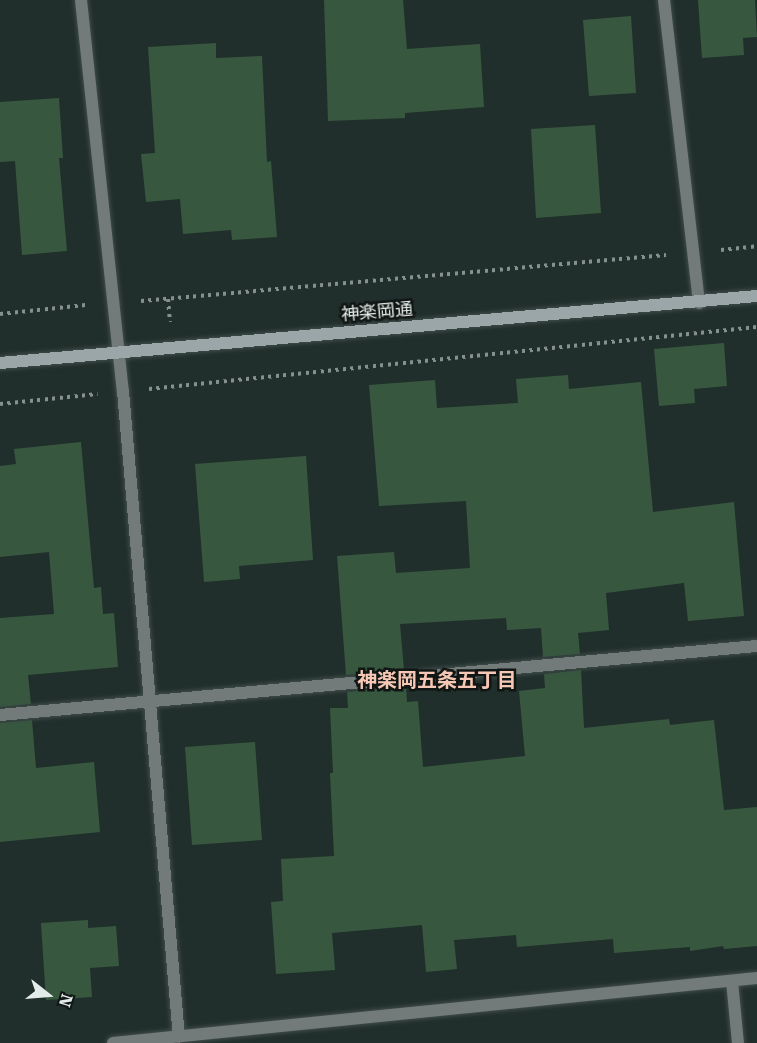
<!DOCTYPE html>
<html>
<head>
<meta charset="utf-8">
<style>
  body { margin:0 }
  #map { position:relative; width:757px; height:1043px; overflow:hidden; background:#212f2c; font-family:"Roboto Serif","Noto Sans JP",serif }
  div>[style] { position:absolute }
  .building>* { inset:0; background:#37583f }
  .path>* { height:4px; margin-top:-2px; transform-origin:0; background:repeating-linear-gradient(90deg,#86918f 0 3px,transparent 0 7.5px) }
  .roads { filter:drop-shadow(0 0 2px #404d4a) drop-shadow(0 0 2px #404d4a) }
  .street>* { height:12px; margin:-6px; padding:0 6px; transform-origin:6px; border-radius:6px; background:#727a7a }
  .secondary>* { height:12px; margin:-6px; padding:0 6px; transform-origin:6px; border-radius:6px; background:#9aa6a7 }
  span { translate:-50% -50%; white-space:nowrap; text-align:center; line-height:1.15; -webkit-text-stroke:5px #101614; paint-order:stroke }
  .street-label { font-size:18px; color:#e4ecea }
  .neighbourhood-label { font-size:20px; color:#f6c7b4; font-weight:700 }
  .north { position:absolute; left:18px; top:965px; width:60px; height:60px; -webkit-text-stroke:4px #101614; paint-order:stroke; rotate:107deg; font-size:16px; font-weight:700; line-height:24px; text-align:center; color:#e4ecea }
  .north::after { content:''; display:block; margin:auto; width:21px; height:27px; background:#e4ecea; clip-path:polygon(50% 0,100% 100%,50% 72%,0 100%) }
</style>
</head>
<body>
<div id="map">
  <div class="building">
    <div style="clip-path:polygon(324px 0,403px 0,407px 49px,480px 44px,484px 107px,405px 113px,405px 118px,328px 121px)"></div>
    <div style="clip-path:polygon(698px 0,755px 0,757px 37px,743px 38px,744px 55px,702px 58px)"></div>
    <div style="clip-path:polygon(631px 16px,636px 93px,589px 96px,583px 20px)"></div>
    <div style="clip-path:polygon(216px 43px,216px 58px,262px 56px,267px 162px,271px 161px,277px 237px,232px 240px,231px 230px,183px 234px,180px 199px,146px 202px,141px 154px,155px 153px,148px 47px)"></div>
    <div style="clip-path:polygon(59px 98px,63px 158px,59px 158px,67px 251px,22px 255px,15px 161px,0 162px,0 102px)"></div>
    <div style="clip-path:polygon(595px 125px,601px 213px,536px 218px,531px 129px)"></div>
    <div style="clip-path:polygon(724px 343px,727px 386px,694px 389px,695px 403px,659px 406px,654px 349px)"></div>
    <div style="clip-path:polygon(568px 375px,569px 389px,641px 382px,653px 512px,734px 502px,744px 616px,688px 621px,684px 583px,606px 593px,609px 630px,578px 633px,580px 654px,543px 657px,541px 628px,507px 630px,506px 618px,400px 624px,404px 670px,346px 675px,337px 556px,394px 552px,396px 573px,470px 568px,466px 501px,379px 506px,369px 385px,435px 380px,437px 408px,518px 403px,516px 379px)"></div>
    <div style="clip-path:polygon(81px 442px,94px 588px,101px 587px,103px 614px,114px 613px,118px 667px,28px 675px,31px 704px,0 707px,0 618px,54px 614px,49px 552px,0 557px,0 466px,16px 464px,14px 449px)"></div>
    <div style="clip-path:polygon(306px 456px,313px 560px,239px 566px,240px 579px,204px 582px,195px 464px)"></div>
    <div style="clip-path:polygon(581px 670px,584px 728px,669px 719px,670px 725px,714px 720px,724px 810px,757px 807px,757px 946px,724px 949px,723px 946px,690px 951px,690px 947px,614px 953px,613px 939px,517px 947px,516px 935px,454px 940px,457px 969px,426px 972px,422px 925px,332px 933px,335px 970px,276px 974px,271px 902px,283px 901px,281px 859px,334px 856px,330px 773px,333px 773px,330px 708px,348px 708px,347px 692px,406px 686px,407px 702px,418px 701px,423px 767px,525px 756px,519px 691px,545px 688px,544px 674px)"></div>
    <div style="clip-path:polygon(32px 720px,36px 768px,94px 762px,100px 832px,0 842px,0 723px)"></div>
    <div style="clip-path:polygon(255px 742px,262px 840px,192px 845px,185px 747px)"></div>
    <div style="clip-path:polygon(88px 920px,88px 928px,116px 926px,119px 966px,90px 968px,92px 997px,46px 1000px,41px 923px)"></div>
  </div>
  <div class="path">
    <div style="left:721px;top:250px;width:36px;rotate:-6deg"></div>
    <div style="left:168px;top:299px;width:23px;rotate:85deg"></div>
    <div style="left:141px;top:301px;width:527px;rotate:-5.01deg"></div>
    <div style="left:0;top:314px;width:86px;rotate:-6deg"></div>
    <div style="left:149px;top:389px;width:611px;rotate:-5.82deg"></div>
    <div style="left:0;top:404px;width:98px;rotate:-5.9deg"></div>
  </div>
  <div class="roads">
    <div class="street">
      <div style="left:81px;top:0;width:393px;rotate:83.9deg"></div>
      <div style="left:123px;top:391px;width:648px;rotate:85.05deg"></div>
      <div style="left:664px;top:0;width:305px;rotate:83.4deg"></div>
      <div style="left:0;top:715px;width:760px;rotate:-5.21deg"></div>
      <div style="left:732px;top:981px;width:62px;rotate:84.5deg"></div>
      <div style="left:113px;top:1043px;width:647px;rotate:-5.76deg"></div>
    </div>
    <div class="secondary">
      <div style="left:0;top:363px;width:760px;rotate:-5.06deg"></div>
    </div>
  </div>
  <div class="street-label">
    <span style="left:377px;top:312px;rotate:-5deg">神楽岡通</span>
  </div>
  <div class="neighbourhood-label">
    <span style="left:437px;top:680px">神楽岡五条五丁目</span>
  </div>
  <div class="north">N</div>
</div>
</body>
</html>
